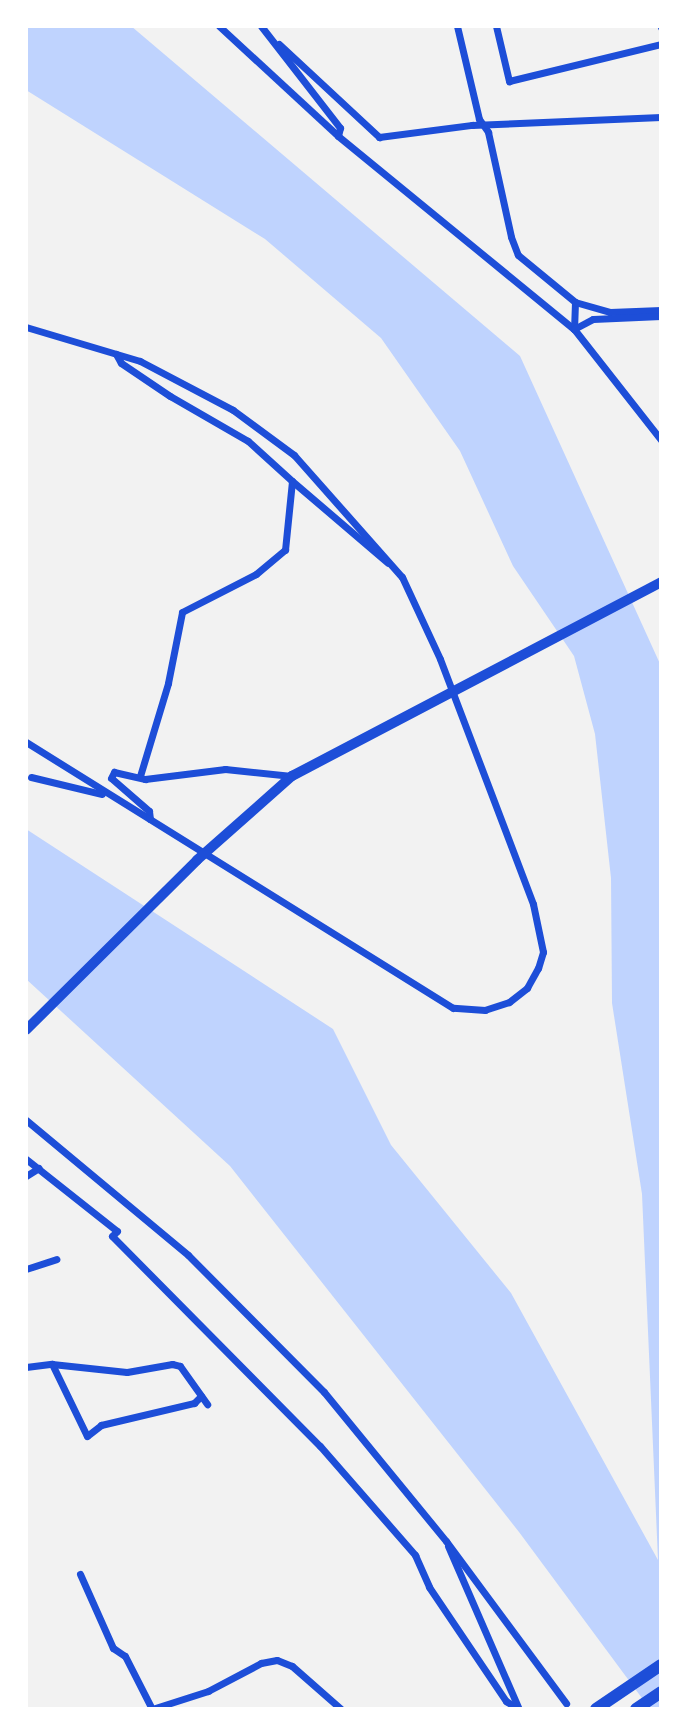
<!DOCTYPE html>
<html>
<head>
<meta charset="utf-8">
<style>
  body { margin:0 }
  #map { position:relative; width:687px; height:1735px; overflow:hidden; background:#f2f2f2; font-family:Mulish,sans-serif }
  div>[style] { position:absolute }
  .water>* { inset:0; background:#bfd3fe }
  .minor>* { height:7px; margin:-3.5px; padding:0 3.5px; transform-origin:3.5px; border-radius:3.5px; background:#1d4ed8 }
  .secondary>* { height:10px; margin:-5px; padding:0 5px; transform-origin:5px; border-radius:5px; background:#1d4ed8 }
  .trunk>* { height:12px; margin:-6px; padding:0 6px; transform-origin:6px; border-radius:6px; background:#1d4ed8 }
  span { translate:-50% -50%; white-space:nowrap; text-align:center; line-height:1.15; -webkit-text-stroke:6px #fff; paint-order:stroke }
  .frame { position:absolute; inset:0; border:28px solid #fff; pointer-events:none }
</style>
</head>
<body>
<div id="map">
  <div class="water">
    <div style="clip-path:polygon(26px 26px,131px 26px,520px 356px,661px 666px,661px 1709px,650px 1709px,519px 1532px,230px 1166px,26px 979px,26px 829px,333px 1029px,391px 1145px,511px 1293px,658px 1560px,642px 1194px,612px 1003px,611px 878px,595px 734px,574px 656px,513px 566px,460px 451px,381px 338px,265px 239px,26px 90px)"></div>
  </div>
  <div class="minor">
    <div style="left:219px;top:26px;width:162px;rotate:42.7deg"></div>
    <div style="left:338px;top:136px;width:305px;rotate:39.3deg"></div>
    <div style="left:574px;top:329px;width:141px;rotate:51.9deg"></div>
    <div style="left:261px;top:26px;width:129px;rotate:52.2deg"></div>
    <div style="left:340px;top:128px;width:8px;rotate:104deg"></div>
    <div style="left:457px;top:26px;width:96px;rotate:76.7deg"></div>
    <div style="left:479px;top:119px;width:16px;rotate:55deg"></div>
    <div style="left:488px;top:132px;width:107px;rotate:77.6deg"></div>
    <div style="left:511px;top:237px;width:19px;rotate:69deg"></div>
    <div style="left:518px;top:255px;width:74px;rotate:39.5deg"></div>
    <div style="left:575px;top:302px;width:27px;rotate:92deg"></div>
    <div style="left:496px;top:26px;width:57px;rotate:76.7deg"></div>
    <div style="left:509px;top:81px;width:156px;rotate:-13.7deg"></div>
    <div style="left:661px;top:26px;width:1px;rotate:90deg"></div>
    <div style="left:279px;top:44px;width:137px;rotate:42.9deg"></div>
    <div style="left:379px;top:137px;width:94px;rotate:-7.4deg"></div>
    <div style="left:472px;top:125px;width:189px;rotate:-2.4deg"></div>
    <div style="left:575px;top:302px;width:36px;rotate:16deg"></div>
    <div style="left:610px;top:312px;width:51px;rotate:-2.2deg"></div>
    <div style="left:26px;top:327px;width:119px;rotate:16.6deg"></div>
    <div style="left:140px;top:361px;width:105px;rotate:27.8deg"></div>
    <div style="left:233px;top:410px;width:76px;rotate:36.4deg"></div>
    <div style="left:294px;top:455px;width:163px;rotate:48.5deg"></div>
    <div style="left:402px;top:577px;width:90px;rotate:65.1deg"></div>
    <div style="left:440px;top:659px;width:262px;rotate:69.2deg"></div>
    <div style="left:533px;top:904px;width:49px;rotate:78.2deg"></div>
    <div style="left:543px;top:952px;width:17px;rotate:107deg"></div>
    <div style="left:538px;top:968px;width:23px;rotate:119deg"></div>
    <div style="left:527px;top:988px;width:23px;rotate:142deg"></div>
    <div style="left:509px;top:1002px;width:25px;rotate:162deg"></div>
    <div style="left:485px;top:1010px;width:32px;rotate:-176deg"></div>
    <div style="left:453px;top:1008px;width:503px;rotate:-148.08deg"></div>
    <div style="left:574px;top:329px;width:21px;rotate:-28deg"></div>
    <div style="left:593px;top:319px;width:68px;rotate:-2.5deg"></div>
    <div style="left:116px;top:354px;width:10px;rotate:61deg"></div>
    <div style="left:121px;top:363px;width:59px;rotate:34deg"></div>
    <div style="left:170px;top:396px;width:90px;rotate:30deg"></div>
    <div style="left:248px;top:441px;width:59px;rotate:42.3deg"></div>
    <div style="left:140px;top:776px;width:97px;rotate:-73.2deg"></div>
    <div style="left:168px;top:683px;width:72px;rotate:-78.8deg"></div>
    <div style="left:182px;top:612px;width:83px;rotate:-27.2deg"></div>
    <div style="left:256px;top:574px;width:38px;rotate:-40deg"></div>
    <div style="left:285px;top:550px;width:69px;rotate:-84.2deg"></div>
    <div style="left:292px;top:481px;width:126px;rotate:40.5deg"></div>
    <div style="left:31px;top:777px;width:73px;rotate:13.5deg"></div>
    <div style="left:150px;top:819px;width:8px;rotate:-97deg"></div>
    <div style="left:149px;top:811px;width:50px;rotate:-139deg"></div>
    <div style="left:111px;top:778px;width:7px;rotate:-63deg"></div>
    <div style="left:114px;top:772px;width:32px;rotate:13deg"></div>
    <div style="left:145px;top:779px;width:81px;rotate:-7.1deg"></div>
    <div style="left:225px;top:769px;width:67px;rotate:6deg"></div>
    <div style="left:26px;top:1120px;width:211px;rotate:39.8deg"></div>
    <div style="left:188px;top:1255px;width:193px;rotate:45.2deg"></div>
    <div style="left:324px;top:1392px;width:193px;rotate:50.7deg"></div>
    <div style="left:446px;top:1541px;width:202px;rotate:53.5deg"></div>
    <div style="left:26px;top:1159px;width:116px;rotate:38.4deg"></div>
    <div style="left:117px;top:1231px;width:7px;rotate:135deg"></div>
    <div style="left:112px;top:1236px;width:296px;rotate:45.3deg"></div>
    <div style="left:320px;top:1446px;width:145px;rotate:48.9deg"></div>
    <div style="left:415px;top:1555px;width:35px;rotate:66deg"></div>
    <div style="left:429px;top:1587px;width:138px;rotate:56deg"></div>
    <div style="left:506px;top:1701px;width:14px;rotate:34deg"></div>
    <div style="left:26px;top:1176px;width:15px;rotate:-32deg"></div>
    <div style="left:26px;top:1269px;width:32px;rotate:-18deg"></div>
    <div style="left:52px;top:1364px;width:80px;rotate:64.1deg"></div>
    <div style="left:87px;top:1436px;width:18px;rotate:-38deg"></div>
    <div style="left:101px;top:1425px;width:96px;rotate:-13.3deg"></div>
    <div style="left:194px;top:1403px;width:10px;rotate:-45deg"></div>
    <div style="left:26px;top:1367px;width:26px;rotate:-7deg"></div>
    <div style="left:52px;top:1364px;width:75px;rotate:6.1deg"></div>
    <div style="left:127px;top:1372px;width:46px;rotate:-10.1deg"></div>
    <div style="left:172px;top:1364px;width:8px;rotate:14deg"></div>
    <div style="left:180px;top:1366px;width:47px;rotate:54.6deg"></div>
    <div style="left:448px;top:1546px;width:176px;rotate:66.5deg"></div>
    <div style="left:80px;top:1574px;width:81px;rotate:66deg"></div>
    <div style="left:113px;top:1648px;width:14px;rotate:34deg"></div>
    <div style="left:125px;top:1656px;width:59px;rotate:63deg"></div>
    <div style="left:152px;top:1709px;width:59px;rotate:-17.8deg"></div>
    <div style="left:208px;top:1691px;width:60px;rotate:-27.8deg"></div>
    <div style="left:261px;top:1663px;width:16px;rotate:-11deg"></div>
    <div style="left:277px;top:1660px;width:16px;rotate:22deg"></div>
    <div style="left:292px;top:1666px;width:65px;rotate:41.3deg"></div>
  </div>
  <div class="secondary">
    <div style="left:26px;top:1030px;width:241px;rotate:-44.8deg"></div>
    <div style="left:197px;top:860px;width:127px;rotate:-41.5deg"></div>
    <div style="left:292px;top:776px;width:417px;rotate:-27.7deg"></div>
  </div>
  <div class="trunk">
    <div style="left:596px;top:1709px;width:78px;rotate:-34.1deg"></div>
    <div style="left:636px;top:1709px;width:30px;rotate:-34deg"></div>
  </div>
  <div class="frame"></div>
</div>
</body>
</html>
